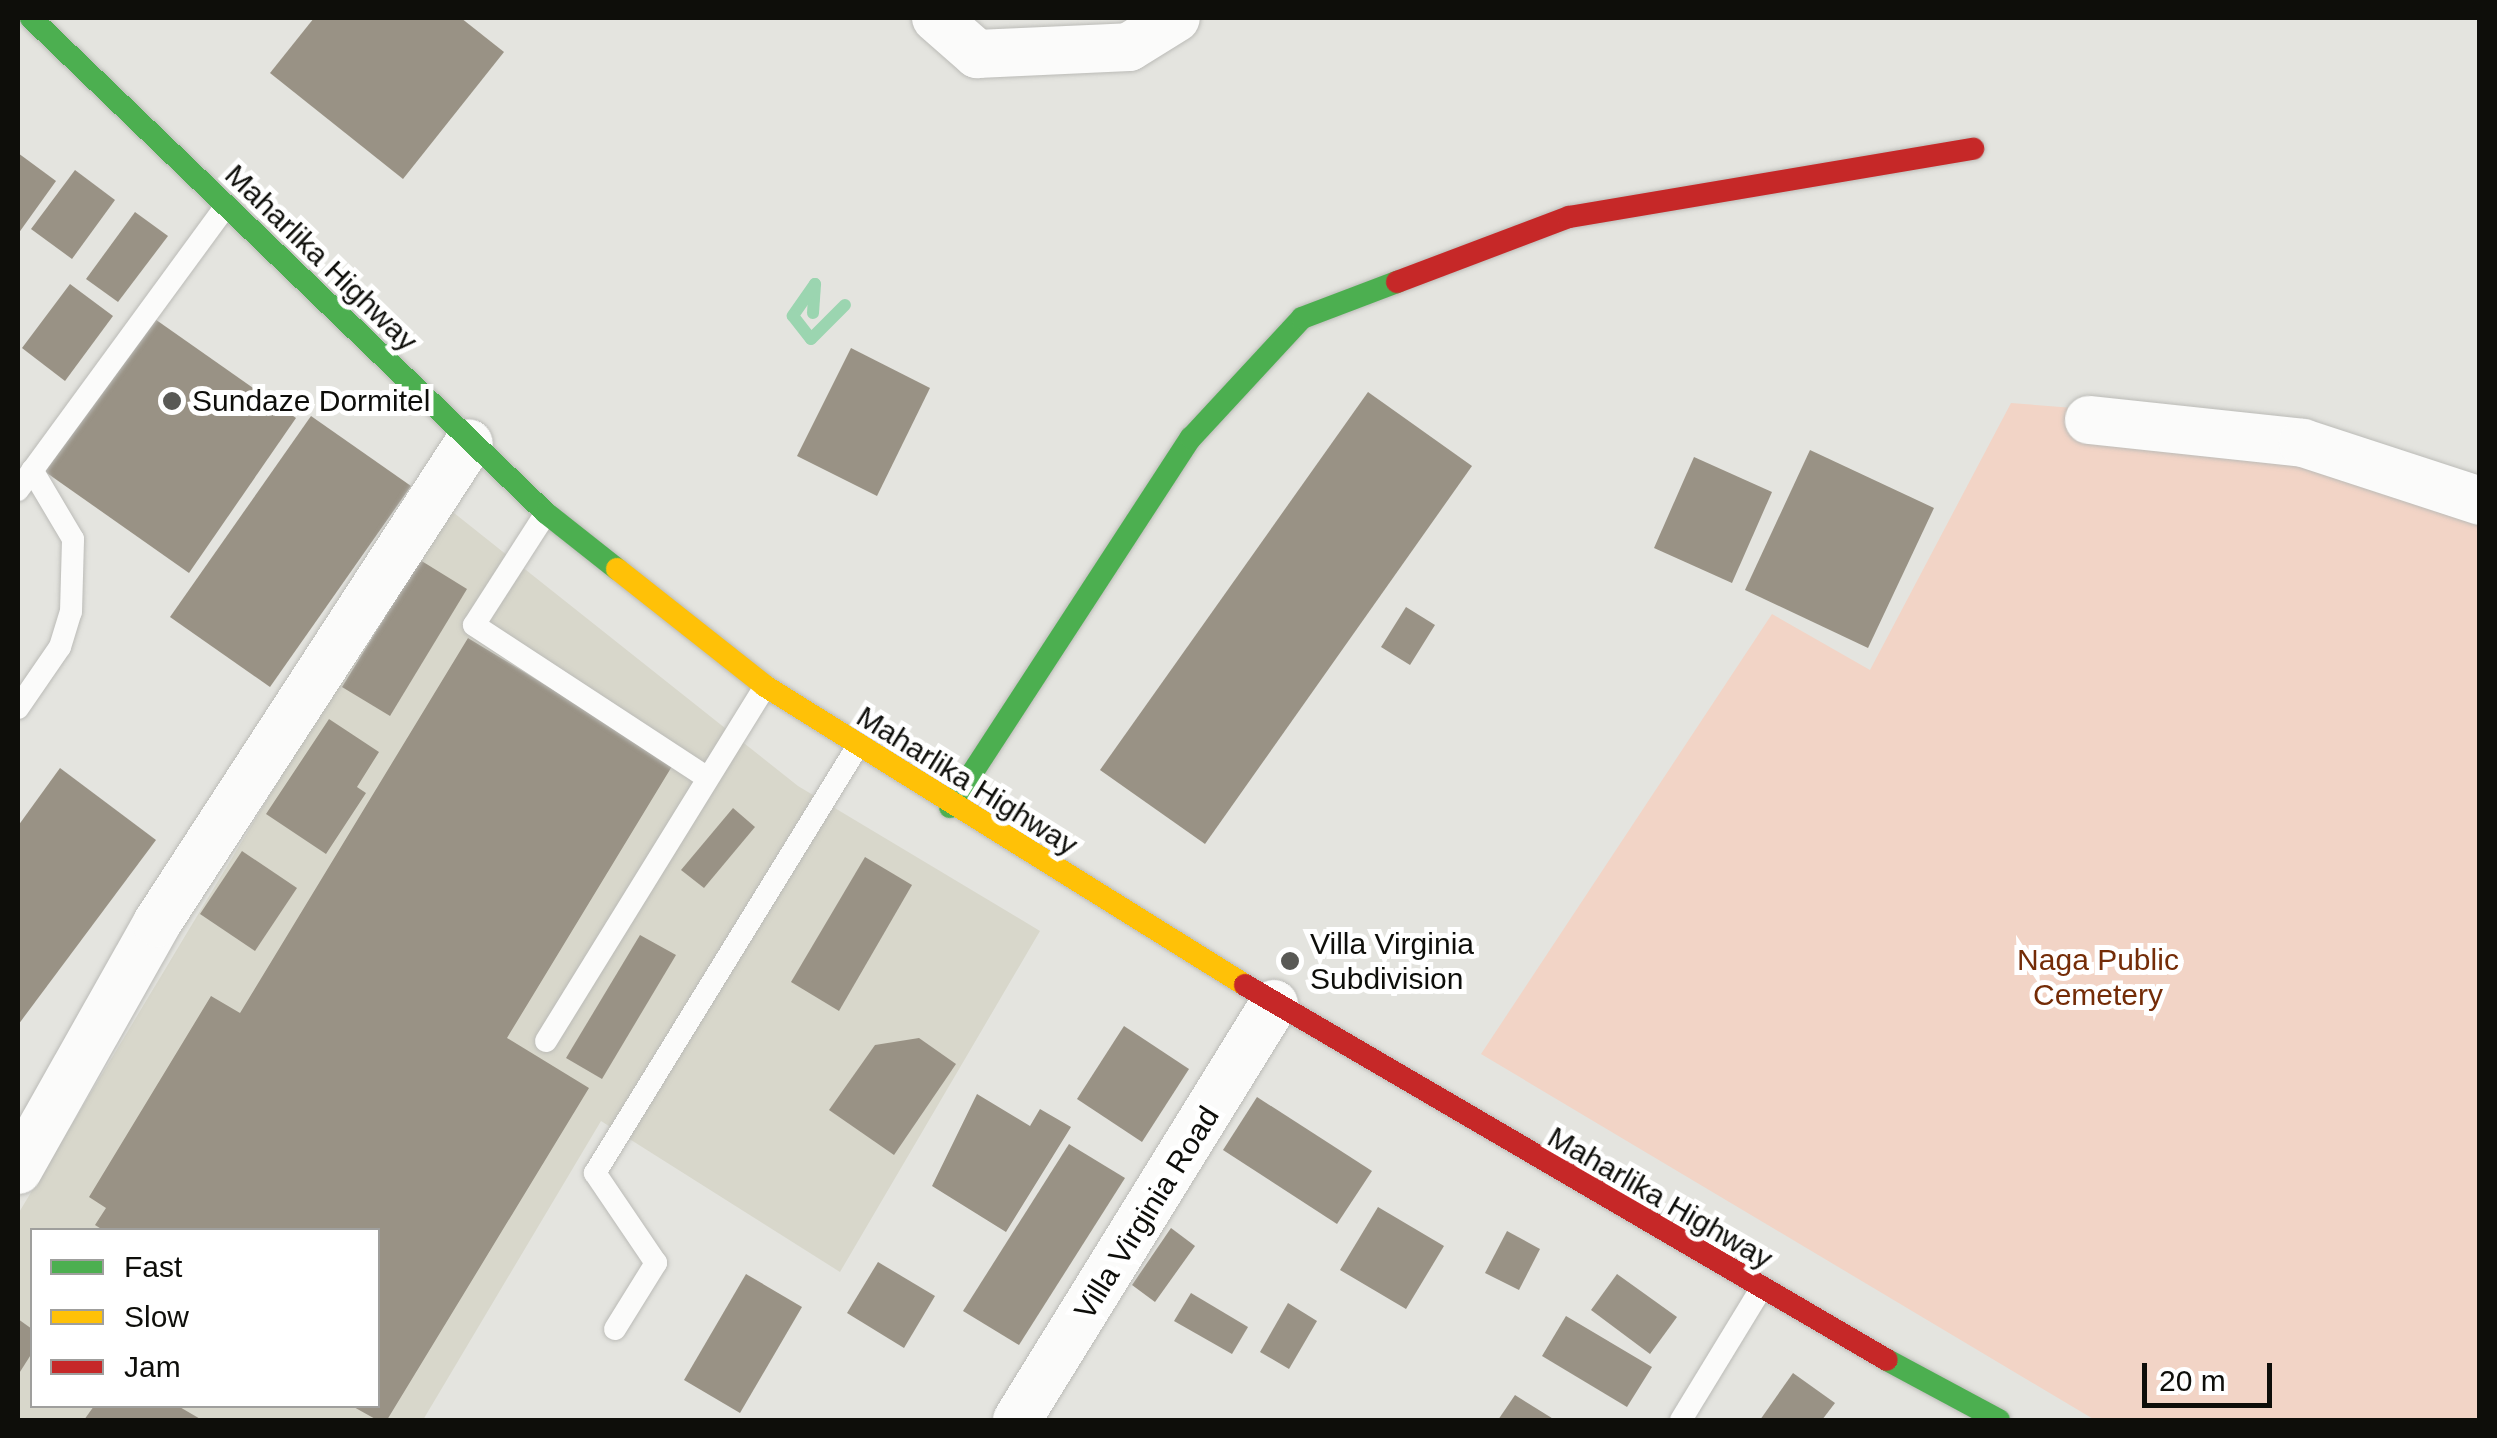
<!DOCTYPE html>
<html>
<head>
<meta charset="utf-8">
<style>
  body { margin:0 }
  #map { position:relative; width:2497px; height:1438px; overflow:hidden; background:#e4e4df; font-family:Arial,sans-serif }
  div>[style] { position:absolute }
  .built>* { inset:0; background:#d8d7cb }
  .green>* { inset:0; background:#f2d4c6 }
  .stream>* { height:12px; margin:-6px; padding:0 6px; transform-origin:6px; border-radius:6px; background:#9bd5b0 }
  .building>* { inset:0; background:#999285 }
  .roads { filter:drop-shadow(0 0 2px #bbbbb7) drop-shadow(0 0 2px #bbbbb7) }
  .lane>* { height:22px; margin:-11px; padding:0 11px; transform-origin:11px; border-radius:11px; background:#fbfbfa }
  .street>* { height:48px; margin:-24px; padding:0 24px; transform-origin:24px; border-radius:24px; background:#fbfbfa }
  .fast>* { height:22px; margin:-11px; padding:0 11px; transform-origin:11px; border-radius:11px; background:#4caf50 }
  .slow>* { height:22px; margin:-11px; padding:0 11px; transform-origin:11px; border-radius:11px; background:#ffc107 }
  .jam>* { height:22px; margin:-11px; padding:0 11px; transform-origin:11px; border-radius:11px; background:#c62828 }
  .dots>* { width:28px; height:28px; translate:-50% -50%; box-sizing:border-box; border:5px solid #fff; border-radius:50% }
  span { translate:-50% -50%; white-space:nowrap; text-align:center; line-height:1.15; -webkit-text-stroke:10px #fff; paint-order:stroke }
  .street-label { font-size:30px; color:#0e0e0a }
  .poi-label { font-size:30px; color:#0e0e0a }
  .left { translate:0 -50%; text-align:left }
  .park-label { font-size:30px; color:#742c07 }
  .frame { position:absolute; inset:0; border:20px solid #0e0e0a; pointer-events:none }
  .legend { position:absolute; left:30px; top:1228px; width:350px; height:180px; box-sizing:border-box; background:#fff; border:2px solid #9f9f9d; margin:0; padding:12px 18px; list-style:none; font-size:30px; color:#0e0e0a }
  .legend li { display:flex; align-items:center; gap:20px; height:50px }
  .legend b { width:50px; border:2px solid #9f9f9d }
  .scale { position:absolute; left:2142px; top:1363px; width:130px; height:45px; box-sizing:border-box; border:5px solid #0e0e0a; border-top:0; padding-left:12px; font-size:30px; line-height:35px; white-space:nowrap; color:#0e0e0a; -webkit-text-stroke:8px #fff; paint-order:stroke }
</style>
</head>
<body>
<div id="map">
  <div class="built">
    <div style="clip-path:polygon(evenodd,444px 505px,798px 786px,1040px 931px,840px 1272px,601px 1121px,423px 1420px,18px 1420px,18px 1214px,444px 505px,32px 1230px,378px 1230px,378px 1406px,32px 1406px,32px 1230px)"></div>
  </div>
  <div class="green">
    <div style="clip-path:polygon(2011px 403px,2266px 423px,2479px 509px,2479px 1420px,2095px 1420px,1481px 1054px,1772px 614px,1870px 670px)"></div>
  </div>
  <div class="stream">
    <div style="left:813px;top:313px;width:29px;rotate:-86deg"></div>
    <div style="left:815px;top:284px;width:39px;rotate:125deg"></div>
    <div style="left:793px;top:316px;width:29px;rotate:52deg"></div>
    <div style="left:811px;top:339px;width:48px;rotate:-45deg"></div>
  </div>
  <div class="building">
    <div style="clip-path:polygon(314px 18px,461px 18px,504px 52px,403px 179px,270px 73px)"></div>
    <div style="clip-path:polygon(18px 153px,56px 181px,18px 234px)"></div>
    <div style="clip-path:polygon(75px 170px,115px 200px,72px 259px,31px 229px)"></div>
    <div style="clip-path:polygon(135px 212px,168px 236px,118px 302px,86px 279px)"></div>
    <div style="clip-path:polygon(70px 284px,113px 316px,65px 381px,22px 348px)"></div>
    <div style="clip-path:polygon(152px 317px,296px 418px,189px 573px,44px 471px)"></div>
    <div style="clip-path:polygon(851px 348px,930px 388px,877px 496px,797px 456px)"></div>
    <div style="clip-path:polygon(1368px 392px,1472px 466px,1205px 844px,1100px 770px)"></div>
    <div style="clip-path:polygon(311px 416px,411px 486px,270px 687px,170px 617px)"></div>
    <div style="clip-path:polygon(1810px 450px,1934px 508px,1868px 648px,1745px 590px)"></div>
    <div style="clip-path:polygon(1694px 457px,1772px 492px,1732px 583px,1654px 548px)"></div>
    <div style="clip-path:polygon(420px 560px,467px 589px,390px 716px,342px 687px)"></div>
    <div style="clip-path:polygon(1406px 607px,1435px 625px,1410px 665px,1381px 647px)"></div>
    <div style="clip-path:polygon(468px 638px,674px 763px,507px 1038px,589px 1088px,387px 1420px,377px 1420px,352px 1406px,378px 1406px,378px 1230px,103px 1230px,95px 1225px,106px 1208px,89px 1197px,211px 996px,240px 1013px)"></div>
    <div style="clip-path:polygon(329px 719px,379px 752px,357px 787px,366px 793px,326px 854px,266px 814px)"></div>
    <div style="clip-path:polygon(60px 768px,156px 840px,18px 1025px,18px 826px)"></div>
    <div style="clip-path:polygon(733px 808px,755px 827px,704px 888px,681px 870px)"></div>
    <div style="clip-path:polygon(242px 851px,297px 888px,255px 951px,200px 914px)"></div>
    <div style="clip-path:polygon(865px 857px,912px 885px,839px 1011px,791px 982px)"></div>
    <div style="clip-path:polygon(640px 935px,676px 955px,602px 1079px,566px 1058px)"></div>
    <div style="clip-path:polygon(1124px 1026px,1189px 1069px,1142px 1142px,1077px 1099px)"></div>
    <div style="clip-path:polygon(919px 1038px,956px 1064px,894px 1155px,829px 1110px,875px 1045px)"></div>
    <div style="clip-path:polygon(977px 1094px,1030px 1126px,1040px 1109px,1071px 1127px,1006px 1232px,932px 1186px)"></div>
    <div style="clip-path:polygon(1257px 1097px,1372px 1171px,1337px 1224px,1223px 1150px)"></div>
    <div style="clip-path:polygon(1069px 1144px,1125px 1178px,1019px 1345px,963px 1311px)"></div>
    <div style="clip-path:polygon(1378px 1207px,1444px 1246px,1406px 1309px,1340px 1270px)"></div>
    <div style="clip-path:polygon(1171px 1228px,1195px 1246px,1155px 1302px,1132px 1285px)"></div>
    <div style="clip-path:polygon(1507px 1231px,1540px 1249px,1519px 1290px,1485px 1273px)"></div>
    <div style="clip-path:polygon(878px 1262px,935px 1296px,904px 1348px,847px 1313px)"></div>
    <div style="clip-path:polygon(746px 1274px,802px 1307px,740px 1413px,684px 1380px)"></div>
    <div style="clip-path:polygon(1617px 1274px,1677px 1317px,1650px 1354px,1591px 1310px)"></div>
    <div style="clip-path:polygon(1191px 1293px,1248px 1327px,1232px 1354px,1174px 1321px)"></div>
    <div style="clip-path:polygon(1288px 1303px,1317px 1321px,1289px 1369px,1260px 1352px)"></div>
    <div style="clip-path:polygon(1566px 1316px,1652px 1367px,1627px 1407px,1542px 1356px)"></div>
    <div style="clip-path:polygon(18px 1319px,32px 1329px,32px 1353px,18px 1375px)"></div>
    <div style="clip-path:polygon(1793px 1373px,1835px 1403px,1822px 1420px,1760px 1420px)"></div>
    <div style="clip-path:polygon(1515px 1395px,1555px 1420px,1498px 1420px)"></div>
    <div style="clip-path:polygon(94px 1406px,178px 1406px,202px 1420px,84px 1420px)"></div>
  </div>
  <div class="roads">
    <div class="lane">
      <div style="left:18px;top:490px;width:351px;rotate:-53.8deg"></div>
      <div style="left:546px;top:513px;width:133px;rotate:122.7deg"></div>
      <div style="left:474px;top:625px;width:277px;rotate:33.2deg"></div>
      <div style="left:18px;top:708px;width:74px;rotate:-55.5deg"></div>
      <div style="left:60px;top:647px;width:37px;rotate:-73deg"></div>
      <div style="left:71px;top:612px;width:73px;rotate:-88.4deg"></div>
      <div style="left:73px;top:539px;width:80px;rotate:-120.7deg"></div>
      <div style="left:546px;top:1041px;width:417px;rotate:-58.3deg"></div>
      <div style="left:615px;top:1329px;width:78px;rotate:-58.2deg"></div>
      <div style="left:656px;top:1263px;width:109px;rotate:-124.1deg"></div>
      <div style="left:595px;top:1173px;width:498px;rotate:-58.4deg"></div>
      <div style="left:1681px;top:1420px;width:150px;rotate:-58.6deg"></div>
    </div>
    <div class="street">
      <div style="left:936px;top:18px;width:55px;rotate:41.3deg"></div>
      <div style="left:977px;top:54px;width:152px;rotate:-2.6deg"></div>
      <div style="left:1129px;top:47px;width:55px;rotate:-31.7deg"></div>
      <div style="left:2089px;top:420px;width:215px;rotate:6.1deg"></div>
      <div style="left:2303px;top:443px;width:186px;rotate:18.1deg"></div>
      <div style="left:18px;top:1170px;width:283px;rotate:-60.6deg"></div>
      <div style="left:157px;top:923px;width:572px;rotate:-56.98deg"></div>
      <div style="left:1017px;top:1420px;width:489px;rotate:-58.3deg"></div>
    </div>
    <div class="fast">
      <div style="left:31px;top:18px;width:714px;rotate:43.87deg"></div>
      <div style="left:546px;top:513px;width:90px;rotate:38.3deg"></div>
      <div style="left:950px;top:807px;width:441px;rotate:-56.9deg"></div>
      <div style="left:1191px;top:438px;width:163px;rotate:-47.2deg"></div>
      <div style="left:1302px;top:318px;width:102px;rotate:-20.8deg"></div>
      <div style="left:1887px;top:1360px;width:127px;rotate:28.2deg"></div>
    </div>
    <div class="slow">
      <div style="left:617px;top:569px;width:189px;rotate:38.3deg"></div>
      <div style="left:765px;top:686px;width:566px;rotate:31.92deg"></div>
    </div>
    <div class="jam">
      <div style="left:1397px;top:282px;width:184px;rotate:-20.7deg"></div>
      <div style="left:1569px;top:217px;width:410px;rotate:-9.6deg"></div>
      <div style="left:1245px;top:985px;width:743px;rotate:30.29deg"></div>
    </div>
  </div>
  <div class="dots">
    <div style="left:172px;top:401px;background:#595955"></div>
    <div style="left:1290px;top:961px;background:#595955"></div>
  </div>
  <div class="street-label">
    <span style="left:321px;top:258px;rotate:44deg">Maharlika Highway</span>
    <span style="left:967px;top:781px;rotate:32deg">Maharlika Highway</span>
    <span style="left:1660px;top:1198px;rotate:30deg">Maharlika Highway</span>
    <span style="left:1147px;top:1213px;rotate:-58deg">Villa Virginia Road</span>
  </div>
  <div class="poi-label">
    <span class="left" style="left:192px;top:401px">Sundaze Dormitel</span>
    <span class="left" style="left:1310px;top:961px">Villa Virginia<br>Subdivision</span>
  </div>
  <div class="park-label">
    <span style="left:2098px;top:977px">Naga Public<br>Cemetery</span>
  </div>
  <div class="frame"></div>
  <ul class="legend">
  <li><b style="height:12px;background:#4caf50"></b>Fast</li>
  <li><b style="height:12px;background:#ffc107"></b>Slow</li>
  <li><b style="height:12px;background:#c62828"></b>Jam</li>
  </ul>
  <div class="scale">20 m</div>
</div>
</body>
</html>
